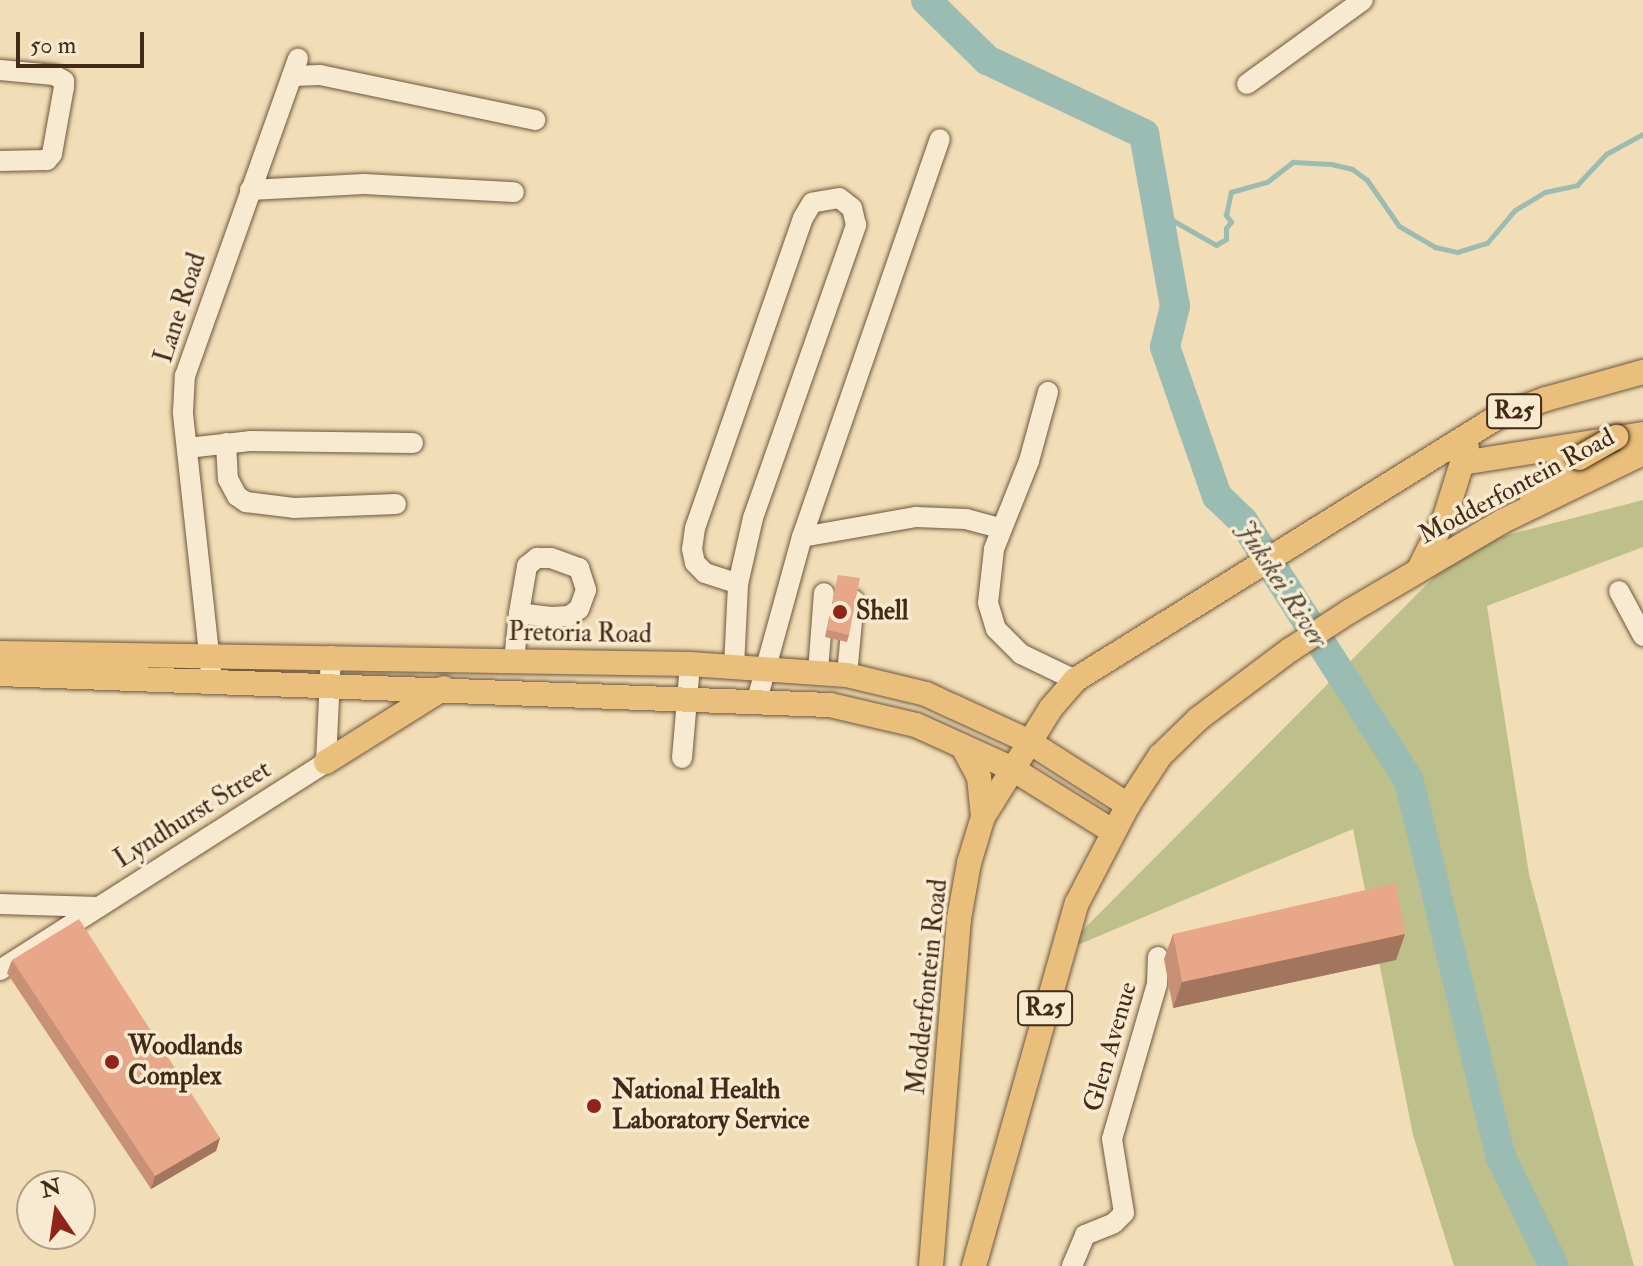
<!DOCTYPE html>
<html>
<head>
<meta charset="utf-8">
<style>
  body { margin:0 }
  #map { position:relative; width:1643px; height:1266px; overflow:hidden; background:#f2deb6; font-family:"IM FELL Double Pica",serif }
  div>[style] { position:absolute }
  .green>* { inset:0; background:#bec08b }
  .stream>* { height:5px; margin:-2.5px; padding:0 2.5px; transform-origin:2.5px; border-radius:2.5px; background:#9bbcb2 }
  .river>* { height:30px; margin:-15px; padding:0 15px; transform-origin:15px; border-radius:15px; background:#9bbcb2 }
  .roads { filter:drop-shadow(0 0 2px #6e573e) drop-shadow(0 0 2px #6e573e) }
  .minor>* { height:20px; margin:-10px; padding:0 10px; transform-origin:10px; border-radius:10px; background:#f7ead0 }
  .major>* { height:24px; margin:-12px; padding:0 12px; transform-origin:12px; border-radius:12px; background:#e9bf7b }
  .bridges { filter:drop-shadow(0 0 2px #422a16) drop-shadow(0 0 2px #422a16) }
  .major-bridge>* { height:24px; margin:-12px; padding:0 12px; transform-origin:12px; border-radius:12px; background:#e9bf7b }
  .wall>* { inset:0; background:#c89075 }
  .shaded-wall>* { inset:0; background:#a2755f }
  .building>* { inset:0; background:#e8a788 }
  .dots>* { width:22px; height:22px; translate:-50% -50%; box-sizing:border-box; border:4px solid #f7ead0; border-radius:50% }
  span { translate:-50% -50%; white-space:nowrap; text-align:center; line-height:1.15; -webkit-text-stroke:7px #f7ead0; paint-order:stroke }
  .shield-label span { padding:2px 6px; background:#f7ead0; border:2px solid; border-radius:6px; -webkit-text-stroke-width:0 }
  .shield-label { font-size:24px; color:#422a16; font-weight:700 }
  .street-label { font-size:26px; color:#422a16 }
  .poi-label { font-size:26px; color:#422a16; font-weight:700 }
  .left { translate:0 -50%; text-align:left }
  .water-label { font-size:28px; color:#584e3d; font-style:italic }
  .north { position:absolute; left:16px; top:1170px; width:80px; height:80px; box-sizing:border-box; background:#f7ead0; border:2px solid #af9d86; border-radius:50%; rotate:347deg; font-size:22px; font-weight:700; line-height:32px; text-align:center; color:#422a16 }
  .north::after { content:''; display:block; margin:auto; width:28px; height:36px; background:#8f2418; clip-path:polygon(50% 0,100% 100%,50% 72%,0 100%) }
  .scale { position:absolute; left:16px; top:32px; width:128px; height:36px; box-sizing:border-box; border:4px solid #422a16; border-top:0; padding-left:10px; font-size:24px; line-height:28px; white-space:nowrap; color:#422a16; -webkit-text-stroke:6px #f7ead0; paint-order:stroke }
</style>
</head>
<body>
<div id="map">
  <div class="green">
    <div style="clip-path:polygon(1643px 500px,1643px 547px,1487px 606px,1529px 874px,1634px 1266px,1454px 1266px,1413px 1135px,1353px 829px,1061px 952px,1465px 546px)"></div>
  </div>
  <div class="stream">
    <div style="left:1158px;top:212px;width:67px;rotate:29.6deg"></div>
    <div style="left:1216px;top:245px;width:12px;rotate:-31deg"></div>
    <div style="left:1226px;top:239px;width:11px;rotate:-90deg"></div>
    <div style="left:1226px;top:228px;width:8px;rotate:-50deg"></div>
    <div style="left:1231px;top:222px;width:9px;rotate:-126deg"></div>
    <div style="left:1226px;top:215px;width:24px;rotate:-78deg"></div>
    <div style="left:1231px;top:192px;width:37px;rotate:-16deg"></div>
    <div style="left:1267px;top:182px;width:33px;rotate:-38deg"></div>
    <div style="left:1293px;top:162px;width:38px;rotate:3deg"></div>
    <div style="left:1331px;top:164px;width:22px;rotate:13deg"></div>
    <div style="left:1352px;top:169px;width:19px;rotate:36deg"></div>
    <div style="left:1367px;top:180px;width:56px;rotate:55.2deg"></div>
    <div style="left:1399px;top:226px;width:42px;rotate:30.3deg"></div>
    <div style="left:1435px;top:247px;width:23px;rotate:13deg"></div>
    <div style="left:1457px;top:252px;width:31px;rotate:-17deg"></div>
    <div style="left:1487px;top:243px;width:43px;rotate:-49.7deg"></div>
    <div style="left:1515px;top:210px;width:35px;rotate:-31deg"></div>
    <div style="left:1545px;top:192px;width:33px;rotate:-12deg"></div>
    <div style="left:1577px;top:185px;width:42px;rotate:-46.9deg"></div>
    <div style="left:1606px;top:154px;width:42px;rotate:-28.4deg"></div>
  </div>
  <div class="river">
    <div style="left:926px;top:0;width:86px;rotate:44.5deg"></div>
    <div style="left:987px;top:60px;width:174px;rotate:25.2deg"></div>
    <div style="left:1144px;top:134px;width:175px;rotate:79.8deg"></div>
    <div style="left:1175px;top:306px;width:42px;rotate:103.7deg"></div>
    <div style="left:1165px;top:347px;width:158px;rotate:70.8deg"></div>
    <div style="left:1217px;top:496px;width:36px;rotate:44deg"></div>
    <div style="left:1243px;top:521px;width:308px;rotate:57.4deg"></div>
    <div style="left:1409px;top:781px;width:385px;rotate:76.3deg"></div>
    <div style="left:1500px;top:1155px;width:123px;rotate:64.1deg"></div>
  </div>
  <div class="roads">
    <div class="minor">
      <div style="left:0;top:70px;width:54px;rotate:5.3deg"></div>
      <div style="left:54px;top:75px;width:12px;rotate:31deg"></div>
      <div style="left:64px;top:81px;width:6px;rotate:90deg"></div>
      <div style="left:64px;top:87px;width:68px;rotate:100.2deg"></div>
      <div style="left:52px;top:154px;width:8px;rotate:130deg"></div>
      <div style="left:47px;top:160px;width:47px;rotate:178.8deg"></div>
      <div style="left:292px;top:76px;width:28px;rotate:-2deg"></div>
      <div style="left:320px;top:75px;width:220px;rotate:11.8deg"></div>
      <div style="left:1247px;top:84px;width:143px;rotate:-35.9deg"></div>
      <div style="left:250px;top:190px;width:114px;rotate:-3deg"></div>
      <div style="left:364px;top:184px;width:150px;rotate:3.1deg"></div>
      <div style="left:1048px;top:392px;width:72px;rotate:105.4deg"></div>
      <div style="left:1029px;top:461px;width:95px;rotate:111.7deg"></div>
      <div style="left:994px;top:549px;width:54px;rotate:96.3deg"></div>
      <div style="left:988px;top:603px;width:27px;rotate:73deg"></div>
      <div style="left:996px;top:629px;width:35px;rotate:45deg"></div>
      <div style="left:1021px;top:654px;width:60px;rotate:25.7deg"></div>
      <div style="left:226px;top:443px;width:36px;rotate:87deg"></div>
      <div style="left:228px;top:479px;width:19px;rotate:62deg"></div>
      <div style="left:237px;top:496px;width:11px;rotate:34deg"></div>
      <div style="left:246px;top:502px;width:48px;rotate:7.1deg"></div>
      <div style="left:294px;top:508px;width:102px;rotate:-2.2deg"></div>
      <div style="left:187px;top:448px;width:63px;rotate:-6.3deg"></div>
      <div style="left:250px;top:441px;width:163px;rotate:0.7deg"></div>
      <div style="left:802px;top:537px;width:116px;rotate:-10deg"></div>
      <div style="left:916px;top:517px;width:50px;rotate:2.3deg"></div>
      <div style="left:966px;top:519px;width:35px;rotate:15deg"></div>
      <div style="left:1619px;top:591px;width:51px;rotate:61.9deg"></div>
      <div style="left:514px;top:661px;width:48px;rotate:-84.1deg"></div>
      <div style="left:519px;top:613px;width:48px;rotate:-80.3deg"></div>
      <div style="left:527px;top:566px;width:13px;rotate:-39deg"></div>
      <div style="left:537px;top:558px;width:14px"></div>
      <div style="left:551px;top:558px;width:30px;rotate:20deg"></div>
      <div style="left:579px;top:568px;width:23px;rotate:72deg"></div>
      <div style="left:586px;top:590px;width:20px;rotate:110deg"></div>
      <div style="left:579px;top:609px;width:12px;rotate:145deg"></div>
      <div style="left:569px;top:616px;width:18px;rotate:177deg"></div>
      <div style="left:551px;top:617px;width:32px;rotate:-173deg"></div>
      <div style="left:734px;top:667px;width:83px;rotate:-87.2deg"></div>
      <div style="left:738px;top:584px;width:68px;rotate:-77.2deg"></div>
      <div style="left:753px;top:518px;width:311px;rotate:-70.6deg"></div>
      <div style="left:856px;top:225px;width:17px;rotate:-103deg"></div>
      <div style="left:852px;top:208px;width:16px;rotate:-142deg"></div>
      <div style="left:839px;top:198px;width:27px;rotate:170deg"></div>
      <div style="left:812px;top:203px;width:17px;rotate:121deg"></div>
      <div style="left:803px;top:218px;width:328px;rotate:109.2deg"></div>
      <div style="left:695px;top:528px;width:21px;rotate:98deg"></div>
      <div style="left:692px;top:549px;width:14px;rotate:78deg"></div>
      <div style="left:695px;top:563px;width:14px;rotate:45deg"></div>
      <div style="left:705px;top:573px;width:35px;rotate:18deg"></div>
      <div style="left:818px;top:672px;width:79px;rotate:-85.7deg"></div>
      <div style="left:847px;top:675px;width:75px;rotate:-84.7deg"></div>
      <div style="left:212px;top:681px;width:271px;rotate:-96.2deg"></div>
      <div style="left:183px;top:412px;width:36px;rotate:-87deg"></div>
      <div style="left:185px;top:376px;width:337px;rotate:-70.4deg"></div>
      <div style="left:757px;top:700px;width:169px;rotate:-74.6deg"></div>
      <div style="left:802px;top:537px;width:421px;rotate:-70.9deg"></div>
      <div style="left:682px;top:758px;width:94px;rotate:-85.1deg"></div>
      <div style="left:0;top:904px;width:98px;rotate:1.8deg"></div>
      <div style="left:0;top:970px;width:387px;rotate:-32.5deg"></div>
      <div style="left:326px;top:762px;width:106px;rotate:-87.3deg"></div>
      <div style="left:1072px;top:1266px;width:34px;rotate:-67deg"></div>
      <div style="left:1085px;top:1235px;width:31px;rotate:-22deg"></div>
      <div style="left:1114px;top:1223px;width:14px;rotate:-45deg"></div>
      <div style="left:1124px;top:1213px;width:75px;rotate:-99.2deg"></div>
      <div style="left:1112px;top:1139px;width:161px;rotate:-73.8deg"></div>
      <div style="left:1157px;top:984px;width:27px;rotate:-88deg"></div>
    </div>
    <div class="major">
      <div style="left:1462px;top:463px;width:183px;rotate:-9.1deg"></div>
      <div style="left:1532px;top:496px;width:60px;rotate:-39deg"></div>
      <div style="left:1418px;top:571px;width:60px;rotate:-63.4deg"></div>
      <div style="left:1445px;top:517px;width:73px;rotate:-72.6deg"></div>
      <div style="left:0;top:653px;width:690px;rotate:0.91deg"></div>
      <div style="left:690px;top:664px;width:157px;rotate:4deg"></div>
      <div style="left:847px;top:675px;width:81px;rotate:13.5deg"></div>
      <div style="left:926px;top:694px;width:29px;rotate:25deg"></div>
      <div style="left:952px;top:706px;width:84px;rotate:24.7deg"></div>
      <div style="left:1028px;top:741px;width:119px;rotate:32.6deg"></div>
      <div style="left:0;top:674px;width:831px;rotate:2.14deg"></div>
      <div style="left:830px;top:705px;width:88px;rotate:13.1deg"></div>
      <div style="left:916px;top:725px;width:104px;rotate:24.4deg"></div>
      <div style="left:1011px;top:768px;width:121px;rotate:31.9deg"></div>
      <div style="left:963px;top:747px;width:34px;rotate:62deg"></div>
      <div style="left:979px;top:777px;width:40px;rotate:84.3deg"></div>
      <div style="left:326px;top:762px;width:139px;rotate:-32.1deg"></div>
      <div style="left:931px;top:1266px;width:348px;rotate:-85.4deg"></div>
      <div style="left:959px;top:919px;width:57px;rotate:-79.9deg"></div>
      <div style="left:969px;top:863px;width:48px;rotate:-73.1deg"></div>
      <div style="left:983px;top:817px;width:128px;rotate:-58deg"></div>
      <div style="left:1051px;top:708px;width:37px;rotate:-49deg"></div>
      <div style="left:1075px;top:680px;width:497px;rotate:-31.9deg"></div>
      <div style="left:1497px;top:417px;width:52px;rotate:-20.2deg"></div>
      <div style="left:1546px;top:399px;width:101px;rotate:-15.6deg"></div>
      <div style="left:974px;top:1266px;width:377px;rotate:-74.2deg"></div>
      <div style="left:1077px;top:903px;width:110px;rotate:-62.5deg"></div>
      <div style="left:1128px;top:805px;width:59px;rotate:-56.9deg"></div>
      <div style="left:1160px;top:756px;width:53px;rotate:-44.2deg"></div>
      <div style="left:1198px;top:719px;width:115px;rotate:-36.9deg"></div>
      <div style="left:1290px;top:650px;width:72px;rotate:-33deg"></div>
      <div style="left:1350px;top:611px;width:178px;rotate:-30.5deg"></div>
      <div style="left:1503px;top:521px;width:156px;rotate:-25.9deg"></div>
    </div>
  </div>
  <div class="bridges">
    <div class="major-bridge">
      <div style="left:1579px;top:458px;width:43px;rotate:-29.6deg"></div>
    </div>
  </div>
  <div class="wall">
    <div style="clip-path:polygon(838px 575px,849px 635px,847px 642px,825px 637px)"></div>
    <div style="clip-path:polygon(1173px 934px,1405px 934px,1396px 960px,1173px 1008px,1164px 959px)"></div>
    <div style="clip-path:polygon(12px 960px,220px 1138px,216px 1151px,151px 1189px,7px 973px)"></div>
  </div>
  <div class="shaded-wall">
    <div style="clip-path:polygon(1405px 934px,1396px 960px,1173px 1008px,1182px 982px)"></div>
    <div style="clip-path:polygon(220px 1138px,216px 1151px,151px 1189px,155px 1176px)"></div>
  </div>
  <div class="building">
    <div style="clip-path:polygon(838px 575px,860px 578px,849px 635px,827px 630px)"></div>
    <div style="clip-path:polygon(1396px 883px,1405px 934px,1182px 982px,1173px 934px)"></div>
    <div style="clip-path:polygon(79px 919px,220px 1138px,155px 1176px,12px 960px)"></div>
  </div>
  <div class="dots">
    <div style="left:840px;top:612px;background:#8f2418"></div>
    <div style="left:112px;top:1062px;background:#8f2418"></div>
    <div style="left:594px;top:1106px;background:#8f2418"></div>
  </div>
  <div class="shield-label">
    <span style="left:1514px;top:411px">R25</span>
    <span style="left:1045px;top:1008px">R25</span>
  </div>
  <div class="street-label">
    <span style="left:181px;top:308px;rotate:-72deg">Lane Road</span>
    <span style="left:1517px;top:487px;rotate:-28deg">Modderfontein Road</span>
    <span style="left:580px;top:634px;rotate:1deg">Pretoria Road</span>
    <span style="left:193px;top:815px;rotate:-32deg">Lyndhurst Street</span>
    <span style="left:928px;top:987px;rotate:-84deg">Modderfontein Road</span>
    <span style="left:1111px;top:1047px;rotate:-74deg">Glen Avenue</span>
  </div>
  <div class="poi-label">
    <span class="left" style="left:856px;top:612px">Shell</span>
    <span class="left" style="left:128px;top:1062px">Woodlands<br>Complex</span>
    <span class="left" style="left:612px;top:1106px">National Health<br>Laboratory Service</span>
  </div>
  <div class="water-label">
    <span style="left:1281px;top:584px;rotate:57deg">Jukskei River</span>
  </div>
  <div class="north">N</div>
  <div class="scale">50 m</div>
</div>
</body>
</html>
